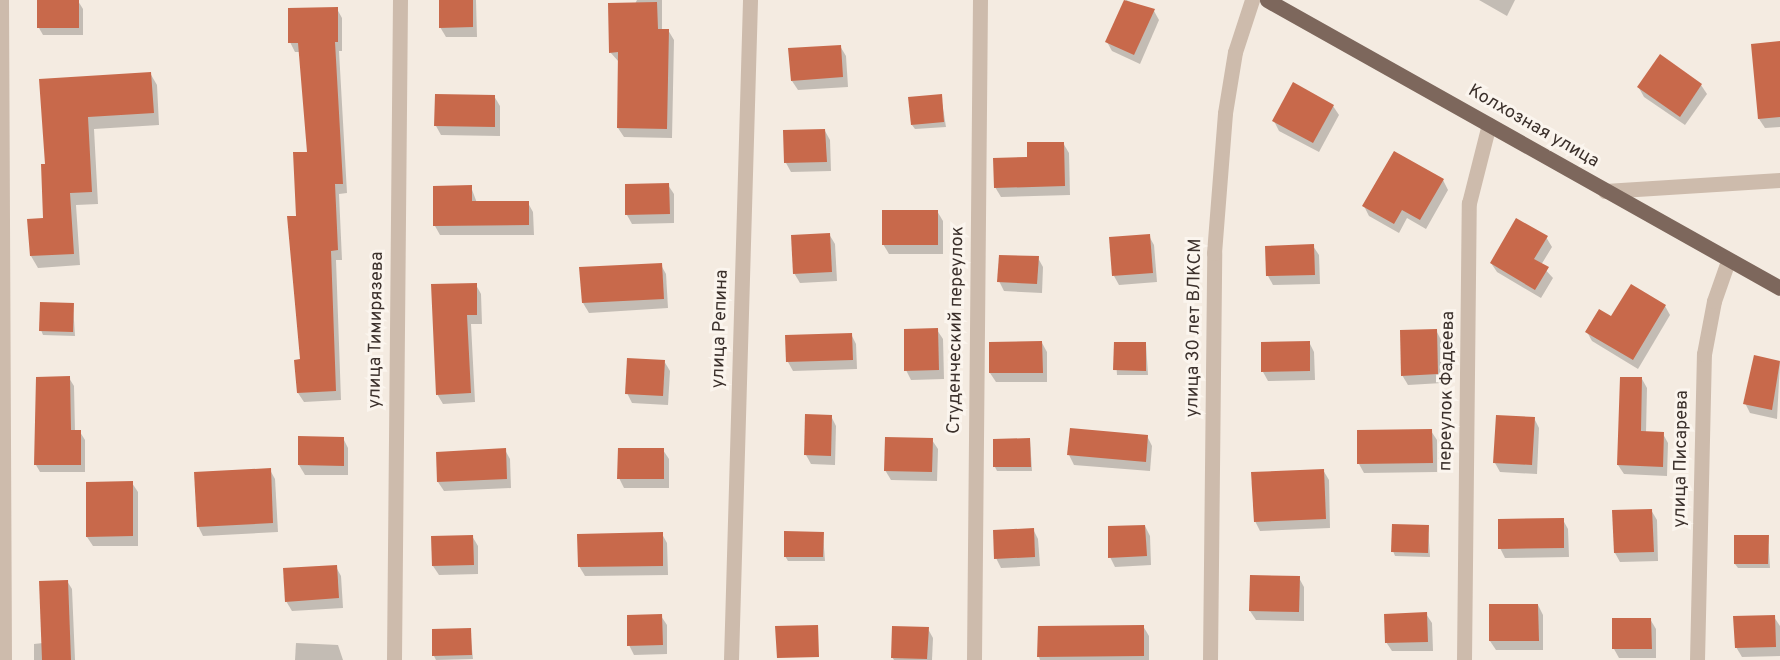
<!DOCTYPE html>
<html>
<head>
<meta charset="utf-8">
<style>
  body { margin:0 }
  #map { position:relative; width:1780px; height:660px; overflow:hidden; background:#f4ebe1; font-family:Overpass,sans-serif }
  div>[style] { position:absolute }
  .shadow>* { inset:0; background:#0003 }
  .building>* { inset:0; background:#c8694b }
  .minor>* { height:15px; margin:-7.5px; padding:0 7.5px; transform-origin:7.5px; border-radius:7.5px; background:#cdbbac }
  .major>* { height:15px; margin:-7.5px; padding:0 7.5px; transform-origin:7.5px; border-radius:7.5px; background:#7d675c }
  span { translate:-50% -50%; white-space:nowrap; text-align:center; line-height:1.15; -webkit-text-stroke:6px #fbf5ee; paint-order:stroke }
  .street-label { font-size:18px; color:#3b302b }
</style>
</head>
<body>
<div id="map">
  <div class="shadow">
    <div style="clip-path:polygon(38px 0,78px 1px,83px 9px,83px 35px,43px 35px,39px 28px)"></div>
    <div style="clip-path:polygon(440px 0,476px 0,477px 37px,446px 37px,440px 27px)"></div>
    <div style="clip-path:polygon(637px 0,662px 0,662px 30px,668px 30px,674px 40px,672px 138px,624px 137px,618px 128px,619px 62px,610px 52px)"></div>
    <div style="clip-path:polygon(1126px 0,1154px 11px,1159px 20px,1140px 64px,1112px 51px,1107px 42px)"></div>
    <div style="clip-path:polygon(1479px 0,1515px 0,1507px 16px)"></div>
    <div style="clip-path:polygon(337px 9px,342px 18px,342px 51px,339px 51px,347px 193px,339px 194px,342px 260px,336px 260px,341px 400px,304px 402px,298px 393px,302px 361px,297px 217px,309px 153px,300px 52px,295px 52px,290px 42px)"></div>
    <div style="clip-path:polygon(1780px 42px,1780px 127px,1765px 128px,1759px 119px)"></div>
    <div style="clip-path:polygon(840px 46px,846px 56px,848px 87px,798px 90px,792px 81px)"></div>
    <div style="clip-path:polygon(150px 73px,157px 85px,159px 125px,94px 129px,98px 204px,76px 205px,80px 265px,38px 268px,31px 256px,29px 220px,45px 219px,47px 165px,41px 81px)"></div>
    <div style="clip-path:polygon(1701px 85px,1707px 94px,1685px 125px,1644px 97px,1639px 88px)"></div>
    <div style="clip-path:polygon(494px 96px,500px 106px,500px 136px,441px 135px,436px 126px)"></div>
    <div style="clip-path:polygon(941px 96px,946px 127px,915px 129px,912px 125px)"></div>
    <div style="clip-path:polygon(1333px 106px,1339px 115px,1319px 152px,1279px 131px,1274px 121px)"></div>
    <div style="clip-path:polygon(825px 131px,830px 140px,831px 171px,791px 172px,786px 163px)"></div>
    <div style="clip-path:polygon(1063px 143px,1069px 153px,1070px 195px,1001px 197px,995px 187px,1029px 158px)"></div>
    <div style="clip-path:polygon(1443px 180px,1448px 190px,1426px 229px,1407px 218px,1399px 233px,1369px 216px,1364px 206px)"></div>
    <div style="clip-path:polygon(668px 185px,674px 194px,674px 223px,632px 224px,627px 215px,626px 186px)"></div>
    <div style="clip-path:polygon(471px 187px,477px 203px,528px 203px,533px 212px,534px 235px,440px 235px,435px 226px)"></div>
    <div style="clip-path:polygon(937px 211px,943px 221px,943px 254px,889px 254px,883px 244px)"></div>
    <div style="clip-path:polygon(829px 234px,835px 244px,837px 281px,800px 283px,794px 273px)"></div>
    <div style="clip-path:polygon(1149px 236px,1154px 245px,1157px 282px,1119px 285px,1114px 276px)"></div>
    <div style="clip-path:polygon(1546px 237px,1552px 247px,1541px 265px,1553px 278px,1541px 298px,1497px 272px,1491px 263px)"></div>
    <div style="clip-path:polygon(1313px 246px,1319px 255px,1320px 284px,1273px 285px,1268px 276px)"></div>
    <div style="clip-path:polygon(1038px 258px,1043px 267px,1042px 293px,1004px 291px,999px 281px)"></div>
    <div style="clip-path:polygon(661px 265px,666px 274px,668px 308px,589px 313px,583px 303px,581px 269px)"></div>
    <div style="clip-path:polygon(476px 285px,481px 294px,482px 324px,471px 324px,475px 402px,443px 404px,437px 394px)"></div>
    <div style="clip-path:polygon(73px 305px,75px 336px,43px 335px,41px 330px)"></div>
    <div style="clip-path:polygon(1665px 306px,1670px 315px,1638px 369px,1592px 341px,1587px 332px,1611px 319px)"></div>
    <div style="clip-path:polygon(937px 330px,943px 339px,944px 379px,911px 380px,906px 370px)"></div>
    <div style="clip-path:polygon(1436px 330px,1441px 340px,1442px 383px,1408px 385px,1402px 375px)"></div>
    <div style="clip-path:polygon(851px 334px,856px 344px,857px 369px,793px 371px,788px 362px,787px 337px)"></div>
    <div style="clip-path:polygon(1309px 342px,1314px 352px,1315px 380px,1268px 381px,1263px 372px)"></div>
    <div style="clip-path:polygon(1042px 343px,1047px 352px,1047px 382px,996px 382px,990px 373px)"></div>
    <div style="clip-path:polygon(1115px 343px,1146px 344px,1148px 375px,1117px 375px)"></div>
    <div style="clip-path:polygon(1755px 357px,1780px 362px,1777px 419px,1750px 413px,1745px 403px)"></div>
    <div style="clip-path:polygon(664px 361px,670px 371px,668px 405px,632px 403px,627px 393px)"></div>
    <div style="clip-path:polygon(69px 378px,74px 386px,75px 432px,80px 432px,85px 440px,85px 472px,40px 472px,36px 465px)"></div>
    <div style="clip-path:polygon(1642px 379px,1647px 388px,1646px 433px,1663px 434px,1668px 443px,1667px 476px,1624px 474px,1618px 465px)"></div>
    <div style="clip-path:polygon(831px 416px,836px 426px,835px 465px,811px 464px,806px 455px)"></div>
    <div style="clip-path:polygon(1534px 418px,1539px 428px,1537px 474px,1500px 472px,1495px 463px)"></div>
    <div style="clip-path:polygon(1431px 431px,1437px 440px,1437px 472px,1364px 473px,1359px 464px)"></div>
    <div style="clip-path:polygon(1147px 436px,1152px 446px,1150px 471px,1074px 465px,1069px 455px)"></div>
    <div style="clip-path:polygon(299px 438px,343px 438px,348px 448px,348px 475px,305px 475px,299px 465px)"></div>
    <div style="clip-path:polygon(932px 440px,938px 449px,937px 481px,891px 480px,885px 470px)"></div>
    <div style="clip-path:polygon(1030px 440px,1032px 471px,997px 471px,995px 467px)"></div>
    <div style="clip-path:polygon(505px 450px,510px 459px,511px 488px,444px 491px,438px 482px)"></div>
    <div style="clip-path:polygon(663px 450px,669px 459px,669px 488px,624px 488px,619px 478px)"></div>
    <div style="clip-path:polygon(270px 470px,275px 479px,278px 532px,203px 536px,198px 526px)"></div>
    <div style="clip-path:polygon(1323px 470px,1329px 480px,1330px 528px,1260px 531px,1255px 521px)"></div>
    <div style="clip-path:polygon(132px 483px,138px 492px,138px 546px,93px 546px,87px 537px)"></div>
    <div style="clip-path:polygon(1651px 510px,1657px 520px,1658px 561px,1620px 562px,1615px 553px)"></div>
    <div style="clip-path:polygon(1563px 520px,1568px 529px,1569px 557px,1505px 558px,1500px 548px)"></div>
    <div style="clip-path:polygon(1145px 526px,1150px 536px,1151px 565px,1115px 567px,1110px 557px)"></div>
    <div style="clip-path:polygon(1428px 527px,1430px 557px,1395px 556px,1393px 551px)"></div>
    <div style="clip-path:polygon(1033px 529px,1038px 539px,1040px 566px,1001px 568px,996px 558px)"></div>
    <div style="clip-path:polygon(823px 533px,825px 561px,788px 561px,785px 556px)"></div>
    <div style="clip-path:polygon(662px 534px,667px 543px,668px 575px,585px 576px,579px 566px)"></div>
    <div style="clip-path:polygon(472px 536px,478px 546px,478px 574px,439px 575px,433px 566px)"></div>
    <div style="clip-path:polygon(1768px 536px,1770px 568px,1738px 568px,1735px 564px)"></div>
    <div style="clip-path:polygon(336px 567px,341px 576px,343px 608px,292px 611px,286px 601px)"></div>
    <div style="clip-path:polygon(1299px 578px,1304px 587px,1304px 621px,1256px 620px,1250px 611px)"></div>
    <div style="clip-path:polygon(67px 581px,72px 589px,75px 660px,34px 660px,34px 644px,43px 643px)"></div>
    <div style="clip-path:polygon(1538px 605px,1543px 615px,1543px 650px,1496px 650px,1490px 641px)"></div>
    <div style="clip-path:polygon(1426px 614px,1432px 623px,1433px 651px,1392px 651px,1386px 642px)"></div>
    <div style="clip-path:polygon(661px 616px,667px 625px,667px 654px,634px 655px,629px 645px)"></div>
    <div style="clip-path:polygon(1774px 617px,1780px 626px,1780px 656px,1742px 657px,1736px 647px)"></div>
    <div style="clip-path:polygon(1650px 619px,1656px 629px,1656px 658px,1619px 658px,1614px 649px)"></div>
    <div style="clip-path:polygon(1143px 626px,1149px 636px,1149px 660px,1040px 660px,1039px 657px)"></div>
    <div style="clip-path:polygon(470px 629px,473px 659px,436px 660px,434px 656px)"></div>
    <div style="clip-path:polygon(928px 629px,933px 638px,932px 660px,894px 660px,892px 657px)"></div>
    <div style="clip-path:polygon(296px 643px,338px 645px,343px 660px,295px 660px)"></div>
  </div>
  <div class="building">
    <div style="clip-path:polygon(37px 0,79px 0,79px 28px,37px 28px)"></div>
    <div style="clip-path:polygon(439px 0,473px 0,473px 27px,439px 28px)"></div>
    <div style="clip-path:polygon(1124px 0,1155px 9px,1134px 55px,1105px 42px)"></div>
    <div style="clip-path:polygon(657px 2px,658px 29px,669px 29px,667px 129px,617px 128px,618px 52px,609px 53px,608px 3px)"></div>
    <div style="clip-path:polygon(338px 7px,338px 42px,335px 42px,343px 184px,335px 184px,338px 250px,331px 251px,336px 391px,297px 393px,294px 360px,300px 359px,287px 216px,296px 216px,293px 152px,307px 152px,298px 43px,288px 43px,288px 8px)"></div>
    <div style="clip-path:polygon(1780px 41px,1780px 117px,1758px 119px,1751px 44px)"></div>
    <div style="clip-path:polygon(841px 45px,843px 77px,791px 81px,788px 48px)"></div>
    <div style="clip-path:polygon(1660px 54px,1702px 84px,1680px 117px,1637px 87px)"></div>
    <div style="clip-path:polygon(151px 72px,154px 113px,88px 117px,92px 192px,70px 193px,74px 254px,30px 256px,27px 219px,43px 218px,41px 164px,45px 164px,39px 79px)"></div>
    <div style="clip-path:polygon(1293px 82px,1334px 105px,1313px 143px,1272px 121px)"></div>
    <div style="clip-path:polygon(435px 94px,495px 95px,495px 127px,434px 126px)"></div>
    <div style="clip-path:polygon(942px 94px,944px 122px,911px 125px,908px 97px)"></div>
    <div style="clip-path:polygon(825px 129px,827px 162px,784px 163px,783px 130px)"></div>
    <div style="clip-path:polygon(1027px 142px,1064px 142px,1065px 186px,994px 188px,993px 158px,1027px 157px)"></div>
    <div style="clip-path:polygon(1394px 151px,1444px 179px,1420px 220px,1402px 210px,1394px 224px,1362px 206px)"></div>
    <div style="clip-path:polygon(669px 183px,670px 214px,625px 215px,625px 184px)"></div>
    <div style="clip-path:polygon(472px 185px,472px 201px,529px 201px,529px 225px,433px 226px,433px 186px)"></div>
    <div style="clip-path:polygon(882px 210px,938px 210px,938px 245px,882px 245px)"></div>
    <div style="clip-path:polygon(1516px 218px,1548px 236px,1534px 259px,1549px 267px,1535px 290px,1490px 263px)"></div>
    <div style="clip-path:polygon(830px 233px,832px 272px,793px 274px,791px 235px)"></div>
    <div style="clip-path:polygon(1150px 234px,1153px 273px,1112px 276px,1109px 237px)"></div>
    <div style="clip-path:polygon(1314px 244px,1315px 275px,1266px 276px,1265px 246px)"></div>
    <div style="clip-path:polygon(999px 255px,1039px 256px,1037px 284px,997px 282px)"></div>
    <div style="clip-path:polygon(662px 263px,664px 299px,582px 303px,579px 267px)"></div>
    <div style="clip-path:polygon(477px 283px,477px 315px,467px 315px,471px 393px,436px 395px,431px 284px)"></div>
    <div style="clip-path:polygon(1631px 284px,1666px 305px,1633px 360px,1585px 332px,1599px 309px,1611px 316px)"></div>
    <div style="clip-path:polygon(40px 302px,74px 303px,73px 332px,39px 331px)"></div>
    <div style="clip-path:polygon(938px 328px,939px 370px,904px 371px,904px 329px)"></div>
    <div style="clip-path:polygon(1437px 329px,1438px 374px,1401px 376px,1400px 330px)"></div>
    <div style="clip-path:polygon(852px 333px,853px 360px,786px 362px,785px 335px)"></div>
    <div style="clip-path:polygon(1042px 341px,1043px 373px,989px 373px,989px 342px)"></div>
    <div style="clip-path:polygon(1310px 341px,1310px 371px,1261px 372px,1261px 342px)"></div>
    <div style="clip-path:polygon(1114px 342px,1146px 342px,1146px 371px,1113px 370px)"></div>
    <div style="clip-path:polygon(1754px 355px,1780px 361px,1772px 410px,1743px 404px)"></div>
    <div style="clip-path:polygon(627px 358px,665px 360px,663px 396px,625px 394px)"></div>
    <div style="clip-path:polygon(70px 376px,71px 430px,81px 430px,81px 465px,34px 465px,36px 377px)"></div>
    <div style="clip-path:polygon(1620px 377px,1642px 377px,1641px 431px,1664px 432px,1663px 467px,1617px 465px)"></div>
    <div style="clip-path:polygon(805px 414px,832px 415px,831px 456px,804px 455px)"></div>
    <div style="clip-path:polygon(1496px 415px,1535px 417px,1532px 465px,1493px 463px)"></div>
    <div style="clip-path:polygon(1070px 428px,1148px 435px,1146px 462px,1067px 455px)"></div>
    <div style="clip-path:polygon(1432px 429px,1433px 463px,1357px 464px,1357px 430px)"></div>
    <div style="clip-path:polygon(298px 436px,344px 437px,344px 466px,298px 465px)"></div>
    <div style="clip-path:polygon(885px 437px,933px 438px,932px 472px,884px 471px)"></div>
    <div style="clip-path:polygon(1030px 438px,1031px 467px,993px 467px,993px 439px)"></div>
    <div style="clip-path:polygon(506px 448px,507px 479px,437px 482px,436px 452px)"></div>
    <div style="clip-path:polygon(618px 448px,664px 448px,664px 479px,617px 479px)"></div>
    <div style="clip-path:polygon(271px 468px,273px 523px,197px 527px,194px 472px)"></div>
    <div style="clip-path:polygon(1324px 469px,1326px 519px,1254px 522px,1251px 472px)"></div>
    <div style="clip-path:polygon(133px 481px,133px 536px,86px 537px,86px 482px)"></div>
    <div style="clip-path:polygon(1652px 509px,1654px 552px,1614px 553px,1612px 510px)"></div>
    <div style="clip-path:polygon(1564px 518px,1564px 548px,1498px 549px,1498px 519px)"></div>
    <div style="clip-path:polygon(1392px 524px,1429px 525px,1428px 553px,1391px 552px)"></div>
    <div style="clip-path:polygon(1145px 525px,1147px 556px,1108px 558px,1108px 526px)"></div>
    <div style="clip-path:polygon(1034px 528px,1035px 557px,994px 559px,993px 530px)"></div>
    <div style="clip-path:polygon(784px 531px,824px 532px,823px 557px,784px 557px)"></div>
    <div style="clip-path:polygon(663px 532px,663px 566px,578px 567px,577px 534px)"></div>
    <div style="clip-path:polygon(473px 535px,474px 565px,432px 566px,431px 536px)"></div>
    <div style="clip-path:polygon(1734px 535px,1769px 535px,1768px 564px,1734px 564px)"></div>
    <div style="clip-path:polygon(337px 565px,339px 598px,285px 602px,283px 568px)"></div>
    <div style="clip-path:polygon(1250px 575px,1300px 576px,1299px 612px,1249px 611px)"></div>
    <div style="clip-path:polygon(68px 580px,71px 660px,42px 660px,39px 581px)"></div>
    <div style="clip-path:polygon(1489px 604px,1538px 604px,1539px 641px,1489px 641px)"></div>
    <div style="clip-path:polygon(1427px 612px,1428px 642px,1385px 643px,1384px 614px)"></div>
    <div style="clip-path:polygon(662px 614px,663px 645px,627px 646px,627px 615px)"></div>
    <div style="clip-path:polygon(1775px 615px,1776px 647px,1735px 648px,1733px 616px)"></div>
    <div style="clip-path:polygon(1612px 618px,1651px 618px,1652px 649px,1612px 649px)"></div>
    <div style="clip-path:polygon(818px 625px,819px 657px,777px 658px,775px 626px)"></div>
    <div style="clip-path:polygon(1144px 625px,1144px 656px,1037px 657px,1038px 626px)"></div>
    <div style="clip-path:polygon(892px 626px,929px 627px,927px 659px,891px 658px)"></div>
    <div style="clip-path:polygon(471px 628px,472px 655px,432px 656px,432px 629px)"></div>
  </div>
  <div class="minor">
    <div style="left:1px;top:0;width:660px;rotate:89.74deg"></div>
    <div style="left:1605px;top:191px;width:175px;rotate:-3.6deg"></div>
    <div style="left:394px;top:660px;width:660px;rotate:-89.48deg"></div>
    <div style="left:731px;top:660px;width:660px;rotate:-88.35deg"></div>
    <div style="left:974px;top:660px;width:660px;rotate:-89.48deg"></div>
    <div style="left:1210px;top:660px;width:407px;rotate:-89.4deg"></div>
    <div style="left:1214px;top:253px;width:140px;rotate:-85.5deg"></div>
    <div style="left:1225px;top:113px;width:62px;rotate:-80.7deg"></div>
    <div style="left:1235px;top:52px;width:55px;rotate:-71.9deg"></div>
    <div style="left:1464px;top:660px;width:457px;rotate:-89.4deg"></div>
    <div style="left:1469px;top:203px;width:81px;rotate:-75.8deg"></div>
    <div style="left:1697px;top:660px;width:306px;rotate:-88.7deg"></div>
    <div style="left:1704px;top:354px;width:54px;rotate:-79.3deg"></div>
    <div style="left:1714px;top:301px;width:42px;rotate:-70.7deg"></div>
  </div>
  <div class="major">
    <div style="left:1267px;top:0;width:588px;rotate:29.31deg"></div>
  </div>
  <div class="street-label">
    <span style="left:1533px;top:127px;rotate:30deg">Колхозная улица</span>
    <span style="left:1195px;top:328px;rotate:-89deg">улица 30 лет ВЛКСМ</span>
    <span style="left:721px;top:329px;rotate:-88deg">улица Репина</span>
    <span style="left:377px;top:330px;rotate:-89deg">улица Тимирязева</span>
    <span style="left:957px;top:330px;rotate:-89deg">Студенческий переулок</span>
    <span style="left:1448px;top:391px;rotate:-89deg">переулок Фадеева</span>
    <span style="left:1682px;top:459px;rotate:-89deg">улица Писарева</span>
  </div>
</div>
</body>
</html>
